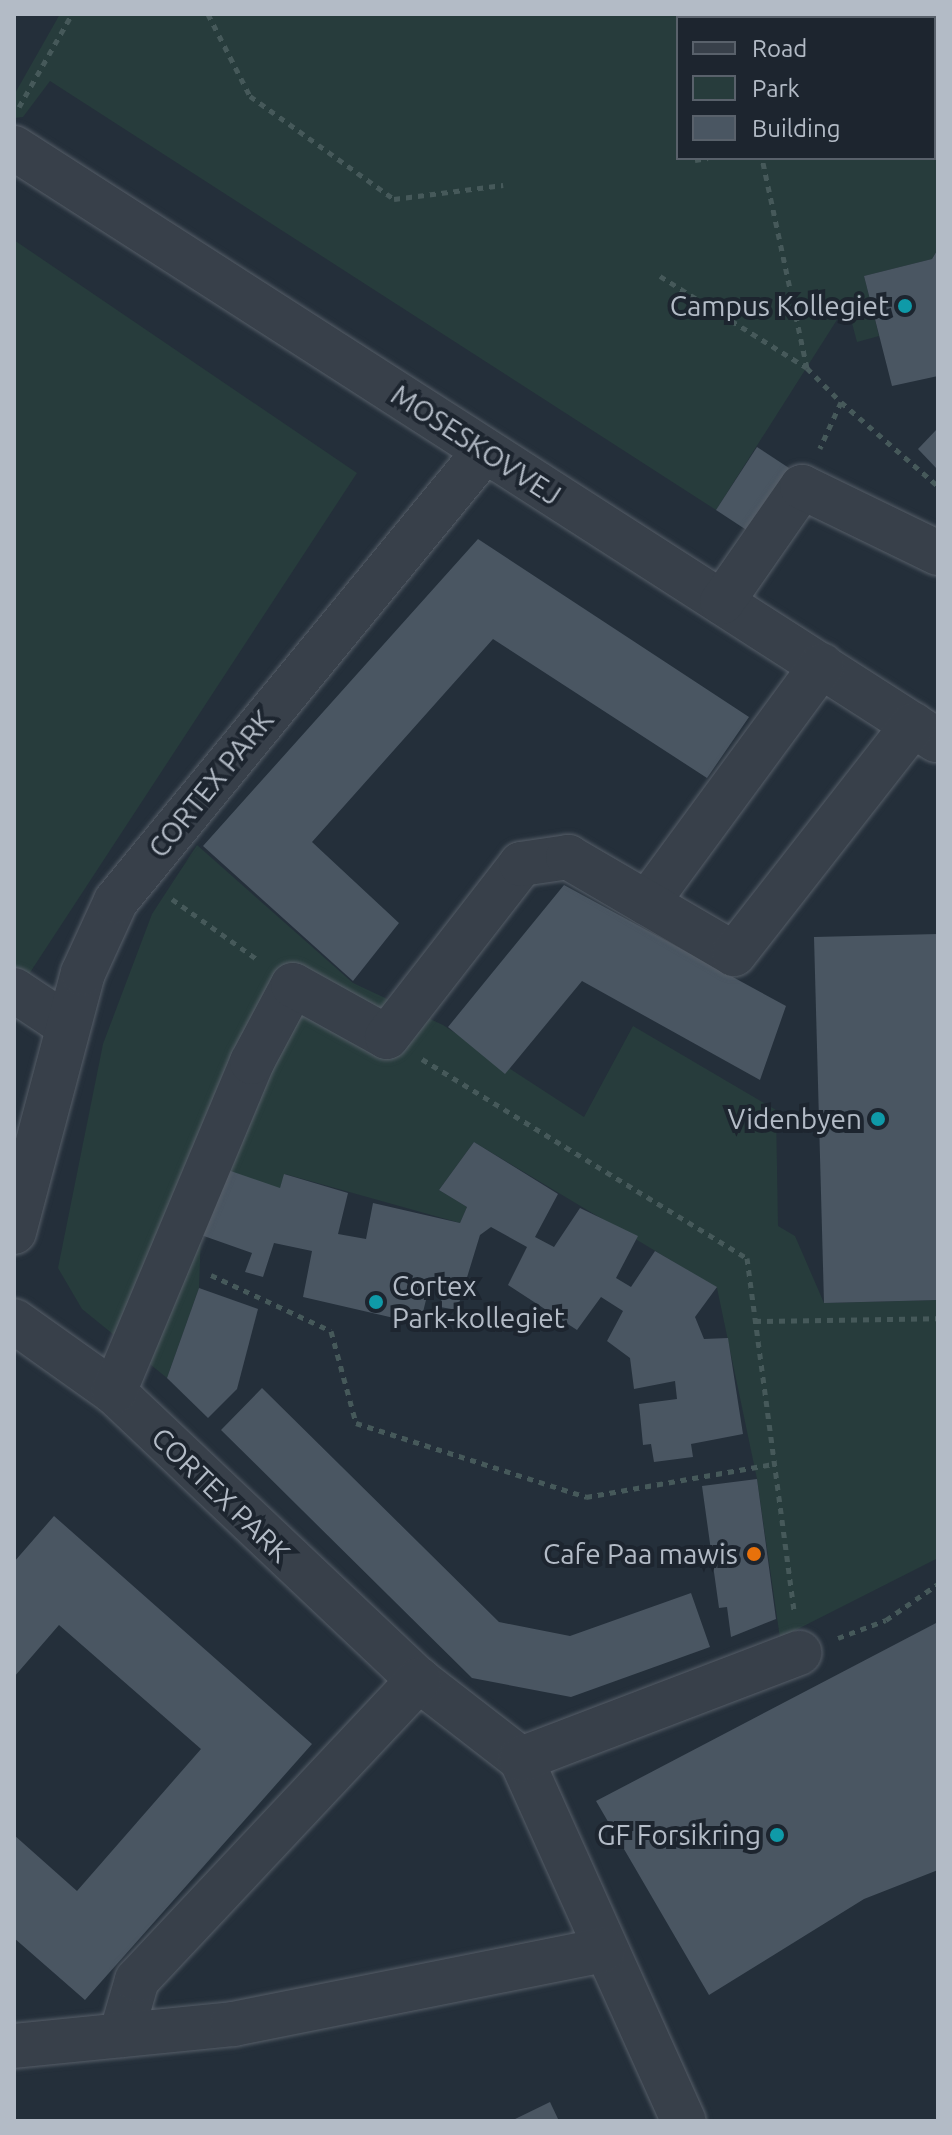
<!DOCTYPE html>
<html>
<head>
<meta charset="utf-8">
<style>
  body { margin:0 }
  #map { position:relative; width:952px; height:2135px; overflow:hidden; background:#242f3a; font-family:Ubuntu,sans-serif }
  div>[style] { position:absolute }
  .green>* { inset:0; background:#273c3c }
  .building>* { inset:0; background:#4a5662 }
  .path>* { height:5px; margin-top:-2.5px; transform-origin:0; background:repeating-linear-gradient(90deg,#46595a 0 6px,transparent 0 12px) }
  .roads { filter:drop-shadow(0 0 2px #565e68) drop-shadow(0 0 2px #565e68) }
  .minor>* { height:44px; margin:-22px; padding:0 22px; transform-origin:22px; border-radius:22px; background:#38404a }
  .dots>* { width:22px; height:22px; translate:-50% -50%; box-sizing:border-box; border:4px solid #1d252f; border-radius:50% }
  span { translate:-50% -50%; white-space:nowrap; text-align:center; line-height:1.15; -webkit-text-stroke:8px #1d252f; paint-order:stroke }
  .poi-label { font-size:28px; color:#b3bbc6 }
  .right { translate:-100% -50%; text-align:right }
  .left { translate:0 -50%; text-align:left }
  .street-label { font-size:28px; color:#b3bbc6 }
  .frame { position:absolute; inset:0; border:16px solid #b3bbc6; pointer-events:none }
  .legend { position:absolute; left:676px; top:16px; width:260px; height:144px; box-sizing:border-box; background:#1d252f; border:2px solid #59616b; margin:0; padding:10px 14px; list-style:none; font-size:24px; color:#b3bbc6 }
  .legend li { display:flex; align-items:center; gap:16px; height:40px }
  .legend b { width:40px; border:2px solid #59616b }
</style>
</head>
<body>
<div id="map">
  <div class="green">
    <div style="clip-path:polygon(evenodd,60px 14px,938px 14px,938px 249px,932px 259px,864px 276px,879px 336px,857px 342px,847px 304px,716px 510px,50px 81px,23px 117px,14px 118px,14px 95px,60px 14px,678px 18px,934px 18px,934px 158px,678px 158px,678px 18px)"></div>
    <div style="clip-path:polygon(14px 240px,357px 473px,14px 997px)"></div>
    <div style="clip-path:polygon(197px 845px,353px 983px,443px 1025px,584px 1117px,633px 1026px,776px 1110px,778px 1226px,795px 1236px,824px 1303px,938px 1300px,938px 1558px,780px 1638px,757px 1479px,717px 1288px,474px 1142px,439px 1190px,467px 1207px,460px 1223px,285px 1174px,280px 1188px,201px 1234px,199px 1288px,167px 1378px,82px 1309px,58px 1268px,103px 1044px,152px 914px)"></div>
  </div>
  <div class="building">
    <div style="clip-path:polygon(938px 249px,938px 376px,892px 386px,864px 276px,932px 259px)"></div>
    <div style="clip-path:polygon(938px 428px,938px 470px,918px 449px)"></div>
    <div style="clip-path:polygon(757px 447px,789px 468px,748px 531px,716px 510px)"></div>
    <div style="clip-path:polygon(478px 539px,749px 717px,707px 778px,493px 639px,312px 842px,399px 923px,353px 981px,203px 846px)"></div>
    <div style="clip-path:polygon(564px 885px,786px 1006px,760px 1080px,582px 981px,505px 1074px,448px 1027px)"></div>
    <div style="clip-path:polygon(938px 934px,938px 1300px,824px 1303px,814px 937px)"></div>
    <div style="clip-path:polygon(474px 1142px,558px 1194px,535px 1237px,554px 1247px,580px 1208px,638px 1236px,616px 1278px,631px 1287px,655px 1251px,717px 1287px,695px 1317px,704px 1339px,728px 1338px,743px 1434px,691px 1444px,693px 1457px,654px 1462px,651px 1444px,643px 1445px,639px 1404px,677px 1399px,675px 1381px,634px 1389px,630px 1358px,607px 1341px,623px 1311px,601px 1297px,577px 1330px,508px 1285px,527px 1247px,491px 1227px,480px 1235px,457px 1310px,440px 1307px,444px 1288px,430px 1284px,420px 1324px,303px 1297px,312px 1251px,274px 1243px,263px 1277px,245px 1272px,252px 1253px,201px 1235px,222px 1168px,280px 1188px,284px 1174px,348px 1193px,338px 1234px,366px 1239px,373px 1203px,460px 1223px,467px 1207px,439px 1190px)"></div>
    <div style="clip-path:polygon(199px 1288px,258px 1309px,237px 1389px,208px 1418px,167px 1378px)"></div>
    <div style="clip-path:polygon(262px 1388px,499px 1622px,570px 1636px,691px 1593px,710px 1647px,571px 1697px,472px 1678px,221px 1430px)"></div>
    <div style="clip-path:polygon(757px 1479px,776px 1619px,731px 1637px,727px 1607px,719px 1608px,702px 1486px)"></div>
    <div style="clip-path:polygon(54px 1516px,312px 1744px,85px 2000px,14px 1938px,14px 1835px,77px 1891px,201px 1749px,59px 1625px,14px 1677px,14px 1562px)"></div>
    <div style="clip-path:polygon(938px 1622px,938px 1870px,864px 1899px,709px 1995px,596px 1801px)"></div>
    <div style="clip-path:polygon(550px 2102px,559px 2121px,511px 2121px)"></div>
  </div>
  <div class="path">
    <div style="left:208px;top:14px;width:92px;rotate:62.9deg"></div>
    <div style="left:250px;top:96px;width:177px;rotate:35.6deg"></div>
    <div style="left:394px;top:199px;width:110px;rotate:-7.3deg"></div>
    <div style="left:742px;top:14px;width:4px;rotate:76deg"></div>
    <div style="left:926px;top:14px;width:7px;rotate:34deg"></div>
    <div style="left:859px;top:18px;width:5px;rotate:-53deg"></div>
    <div style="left:19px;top:107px;width:107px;rotate:-60.3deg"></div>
    <div style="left:934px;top:130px;width:4px;rotate:-14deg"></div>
    <div style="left:695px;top:160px;width:13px;rotate:-9deg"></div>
    <div style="left:660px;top:276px;width:173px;rotate:32deg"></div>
    <div style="left:807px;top:368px;width:215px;rotate:-102.1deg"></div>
    <div style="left:807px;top:368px;width:48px;rotate:45deg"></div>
    <div style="left:841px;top:402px;width:51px;rotate:114.5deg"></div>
    <div style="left:841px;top:402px;width:128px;rotate:40.9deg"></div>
    <div style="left:172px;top:899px;width:105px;rotate:35.3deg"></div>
    <div style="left:422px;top:1059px;width:381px;rotate:31.5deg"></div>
    <div style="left:747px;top:1258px;width:357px;rotate:82.4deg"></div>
    <div style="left:211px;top:1275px;width:132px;rotate:25deg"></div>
    <div style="left:331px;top:1331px;width:95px;rotate:74.8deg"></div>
    <div style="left:356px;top:1423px;width:242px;rotate:17.8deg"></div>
    <div style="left:586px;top:1497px;width:191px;rotate:-10deg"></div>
    <div style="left:755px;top:1321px;width:183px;rotate:-0.9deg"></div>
    <div style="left:838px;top:1638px;width:51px;rotate:-20.6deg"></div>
    <div style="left:886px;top:1620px;width:63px;rotate:-34.7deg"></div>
  </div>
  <div class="roads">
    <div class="minor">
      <div style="left:14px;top:148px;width:1096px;rotate:32.7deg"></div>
      <div style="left:722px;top:602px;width:140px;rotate:-55.2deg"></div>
      <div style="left:802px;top:487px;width:151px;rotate:25.9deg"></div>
      <div style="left:647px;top:903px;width:295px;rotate:-53.7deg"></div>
      <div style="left:14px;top:990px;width:65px;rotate:33.7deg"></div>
      <div style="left:14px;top:1232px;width:268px;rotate:-75.1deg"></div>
      <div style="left:83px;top:973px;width:79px;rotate:-65.4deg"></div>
      <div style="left:116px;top:901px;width:582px;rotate:-50.65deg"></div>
      <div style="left:14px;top:1321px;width:123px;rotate:35.4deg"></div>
      <div style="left:114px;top:1392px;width:419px;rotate:43.4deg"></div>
      <div style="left:419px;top:1680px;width:129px;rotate:37.8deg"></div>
      <div style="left:521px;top:1759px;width:397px;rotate:65.8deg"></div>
      <div style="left:114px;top:1392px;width:358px;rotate:-67.3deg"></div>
      <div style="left:252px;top:1062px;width:87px;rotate:-62deg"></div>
      <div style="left:293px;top:985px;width:107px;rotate:29deg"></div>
      <div style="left:387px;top:1037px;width:219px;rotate:-52.2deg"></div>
      <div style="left:521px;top:864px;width:48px;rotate:-8.5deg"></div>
      <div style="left:568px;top:857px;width:192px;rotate:30.3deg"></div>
      <div style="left:734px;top:954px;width:291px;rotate:-52deg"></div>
      <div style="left:521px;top:1759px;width:298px;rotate:-20.9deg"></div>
      <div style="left:121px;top:2035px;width:57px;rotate:-73.8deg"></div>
      <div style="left:137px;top:1980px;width:412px;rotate:-46.8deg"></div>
      <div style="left:14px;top:2046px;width:220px;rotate:-5.7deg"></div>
      <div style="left:233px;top:2024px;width:377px;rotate:-11.3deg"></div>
    </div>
  </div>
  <div class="dots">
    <div style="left:905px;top:306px;background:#0f9aa8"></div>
    <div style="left:878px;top:1119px;background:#0f9aa8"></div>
    <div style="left:376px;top:1302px;background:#0f9aa8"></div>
    <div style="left:754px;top:1554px;background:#e8710a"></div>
    <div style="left:777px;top:1835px;background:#0f9aa8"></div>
  </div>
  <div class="poi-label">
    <span class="right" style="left:889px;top:306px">Campus Kollegiet</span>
    <span class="right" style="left:862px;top:1119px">Videnbyen</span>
    <span class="left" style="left:392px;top:1302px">Cortex<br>Park-kollegiet</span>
    <span class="right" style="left:738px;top:1554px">Cafe Paa mawis</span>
    <span class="right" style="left:761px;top:1835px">GF Forsikring</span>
  </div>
  <div class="street-label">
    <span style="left:476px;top:445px;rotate:33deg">MOSESKOVVEJ</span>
    <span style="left:211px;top:784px;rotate:-51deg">CORTEX PARK</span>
    <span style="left:221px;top:1495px;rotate:44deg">CORTEX PARK</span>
  </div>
  <div class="frame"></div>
  <ul class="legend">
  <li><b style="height:10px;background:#38404a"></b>Road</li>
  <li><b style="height:22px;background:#273c3c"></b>Park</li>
  <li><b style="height:22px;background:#4a5662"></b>Building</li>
  </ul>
</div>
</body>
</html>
